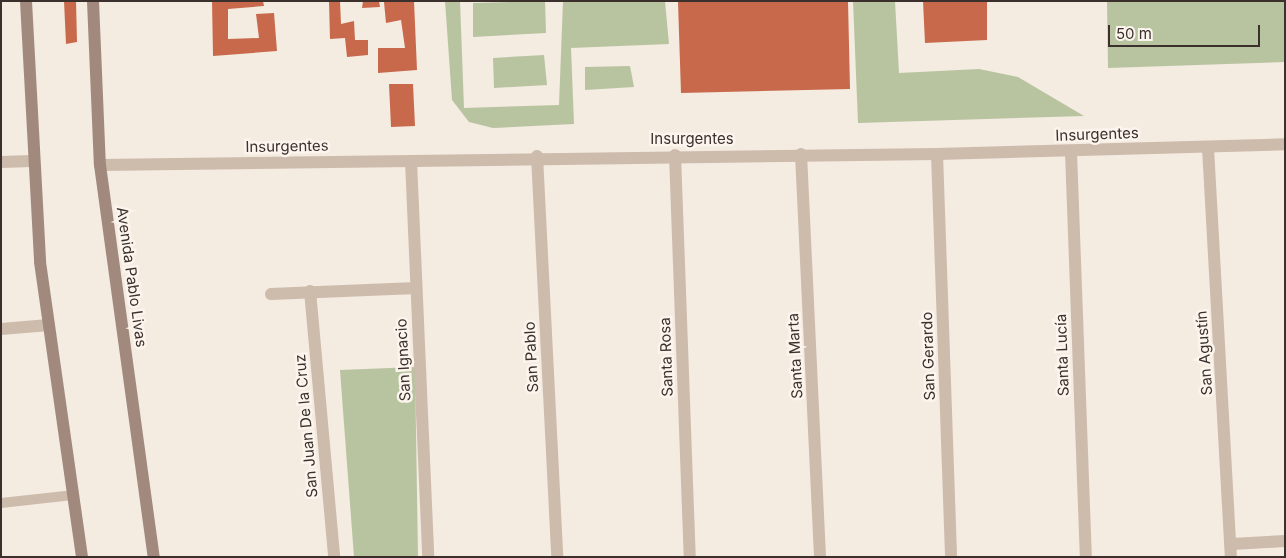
<!DOCTYPE html>
<html>
<head>
<meta charset="utf-8">
<style>
  body { margin:0 }
  #map { position:relative; width:1286px; height:558px; overflow:hidden; background:#f4ebe1; font-family:Inter,sans-serif }
  div>[style] { position:absolute }
  .green>* { inset:0; background:#b8c4a0 }
  .building>* { inset:0; background:#c8694b }
  .service>* { height:10px; margin:-5px; padding:0 5px; transform-origin:5px; border-radius:5px; background:#cdbbac }
  .minor>* { height:12px; margin:-6px; padding:0 6px; transform-origin:6px; border-radius:6px; background:#cdbbac }
  .secondary>* { height:12px; margin:-6px; padding:0 6px; transform-origin:6px; border-radius:6px; background:#a18a7d }
  span { translate:-50% -50%; white-space:nowrap; text-align:center; line-height:1.15; -webkit-text-stroke:5px #fbf5ee; paint-order:stroke }
  .street-label { font-size:15px; color:#3b302b }
  .frame { position:absolute; inset:0; border:2px solid #3b302b; pointer-events:none }
  .scale { position:absolute; left:1108px; top:25px; width:152px; height:22px; box-sizing:border-box; border:2px solid #3b302b; border-top:0; padding-left:6px; font-size:15px; line-height:18px; white-space:nowrap; color:#3b302b; -webkit-text-stroke:4px #fbf5ee; paint-order:stroke }
</style>
</head>
<body>
<div id="map">
  <div class="green">
    <div style="clip-path:polygon(445px 1px,460px 1px,464px 108px,559px 105px,563px 1px,665px 1px,669px 44px,571px 48px,574px 124px,493px 128px,469px 122px,452px 100px)"></div>
    <div style="clip-path:polygon(545px 1px,546px 33px,473px 37px,473px 3px)"></div>
    <div style="clip-path:polygon(853px 1px,895px 1px,899px 73px,979px 69px,1018px 77px,1084px 116px,858px 123px)"></div>
    <div style="clip-path:polygon(1107px 1px,1285px 1px,1285px 62px,1108px 68px)"></div>
    <div style="clip-path:polygon(544px 55px,547px 85px,494px 88px,493px 58px)"></div>
    <div style="clip-path:polygon(630px 66px,634px 87px,585px 90px,585px 67px)"></div>
    <div style="clip-path:polygon(415px 367px,418px 557px,354px 557px,340px 370px)"></div>
  </div>
  <div class="building">
    <div style="clip-path:polygon(64px 1px,76px 1px,77px 42px,66px 44px)"></div>
    <div style="clip-path:polygon(212px 1px,263px 1px,264px 6px,228px 9px,228px 39px,259px 38px,256px 14px,274px 13px,277px 51px,213px 56px)"></div>
    <div style="clip-path:polygon(329px 1px,340px 1px,341px 24px,354px 21px,355px 40px,368px 40px,368px 55px,347px 57px,345px 38px,330px 39px)"></div>
    <div style="clip-path:polygon(363px 1px,379px 1px,380px 7px,362px 8px)"></div>
    <div style="clip-path:polygon(414px 1px,417px 70px,378px 73px,378px 48px,405px 48px,401px 20px,386px 23px,384px 2px)"></div>
    <div style="clip-path:polygon(848px 1px,850px 89px,681px 93px,678px 2px)"></div>
    <div style="clip-path:polygon(923px 1px,987px 1px,987px 40px,925px 43px)"></div>
    <div style="clip-path:polygon(389px 84px,413px 84px,415px 126px,391px 127px)"></div>
  </div>
  <div class="service">
    <div style="left:1px;top:503px;width:72px;rotate:-6.3deg"></div>
  </div>
  <div class="minor">
    <div style="left:1208px;top:148px;width:410px;rotate:86.8deg"></div>
    <div style="left:1071px;top:152px;width:405px;rotate:87.9deg"></div>
    <div style="left:801px;top:154px;width:403px;rotate:87.3deg"></div>
    <div style="left:937px;top:154px;width:403px;rotate:88deg"></div>
    <div style="left:675px;top:155px;width:402px;rotate:87.9deg"></div>
    <div style="left:537px;top:156px;width:401px;rotate:87.1deg"></div>
    <div style="left:411px;top:161px;width:396px;rotate:87.5deg"></div>
    <div style="left:1px;top:162px;width:31px;rotate:-2deg"></div>
    <div style="left:100px;top:165px;width:837px;rotate:-0.75deg"></div>
    <div style="left:937px;top:154px;width:348px;rotate:-1.6deg"></div>
    <div style="left:310px;top:291px;width:267px;rotate:84.8deg"></div>
    <div style="left:271px;top:294px;width:145px;rotate:-2.4deg"></div>
    <div style="left:1px;top:329px;width:48px;rotate:-4.8deg"></div>
    <div style="left:1232px;top:544px;width:53px;rotate:-3.2deg"></div>
  </div>
  <div class="secondary">
    <div style="left:26px;top:1px;width:261px;rotate:86.9deg"></div>
    <div style="left:40px;top:262px;width:298px;rotate:81.9deg"></div>
    <div style="left:93px;top:1px;width:164px;rotate:87.6deg"></div>
    <div style="left:100px;top:165px;width:396px;rotate:82.2deg"></div>
  </div>
  <div class="street-label">
    <span style="left:1097px;top:134px;rotate:-2deg">Insurgentes</span>
    <span style="left:692px;top:139px">Insurgentes</span>
    <span style="left:287px;top:146px;rotate:-1deg">Insurgentes</span>
    <span style="left:132px;top:277px;rotate:82deg">Avenida Pablo Livas</span>
    <span style="left:1204px;top:353px;rotate:-94deg">San Agustín</span>
    <span style="left:1062px;top:355px;rotate:-92deg">Santa Lucía</span>
    <span style="left:795px;top:356px;rotate:-93deg">Santa Marta</span>
    <span style="left:928px;top:356px;rotate:-92deg">San Gerardo</span>
    <span style="left:531px;top:357px;rotate:-93deg">San Pablo</span>
    <span style="left:666px;top:357px;rotate:-92deg">Santa Rosa</span>
    <span style="left:403px;top:360px;rotate:-93deg">San Ignacio</span>
    <span style="left:306px;top:426px;rotate:-95deg">San Juan De la Cruz</span>
  </div>
  <div class="frame"></div>
  <div class="scale">50 m</div>
</div>
</body>
</html>
